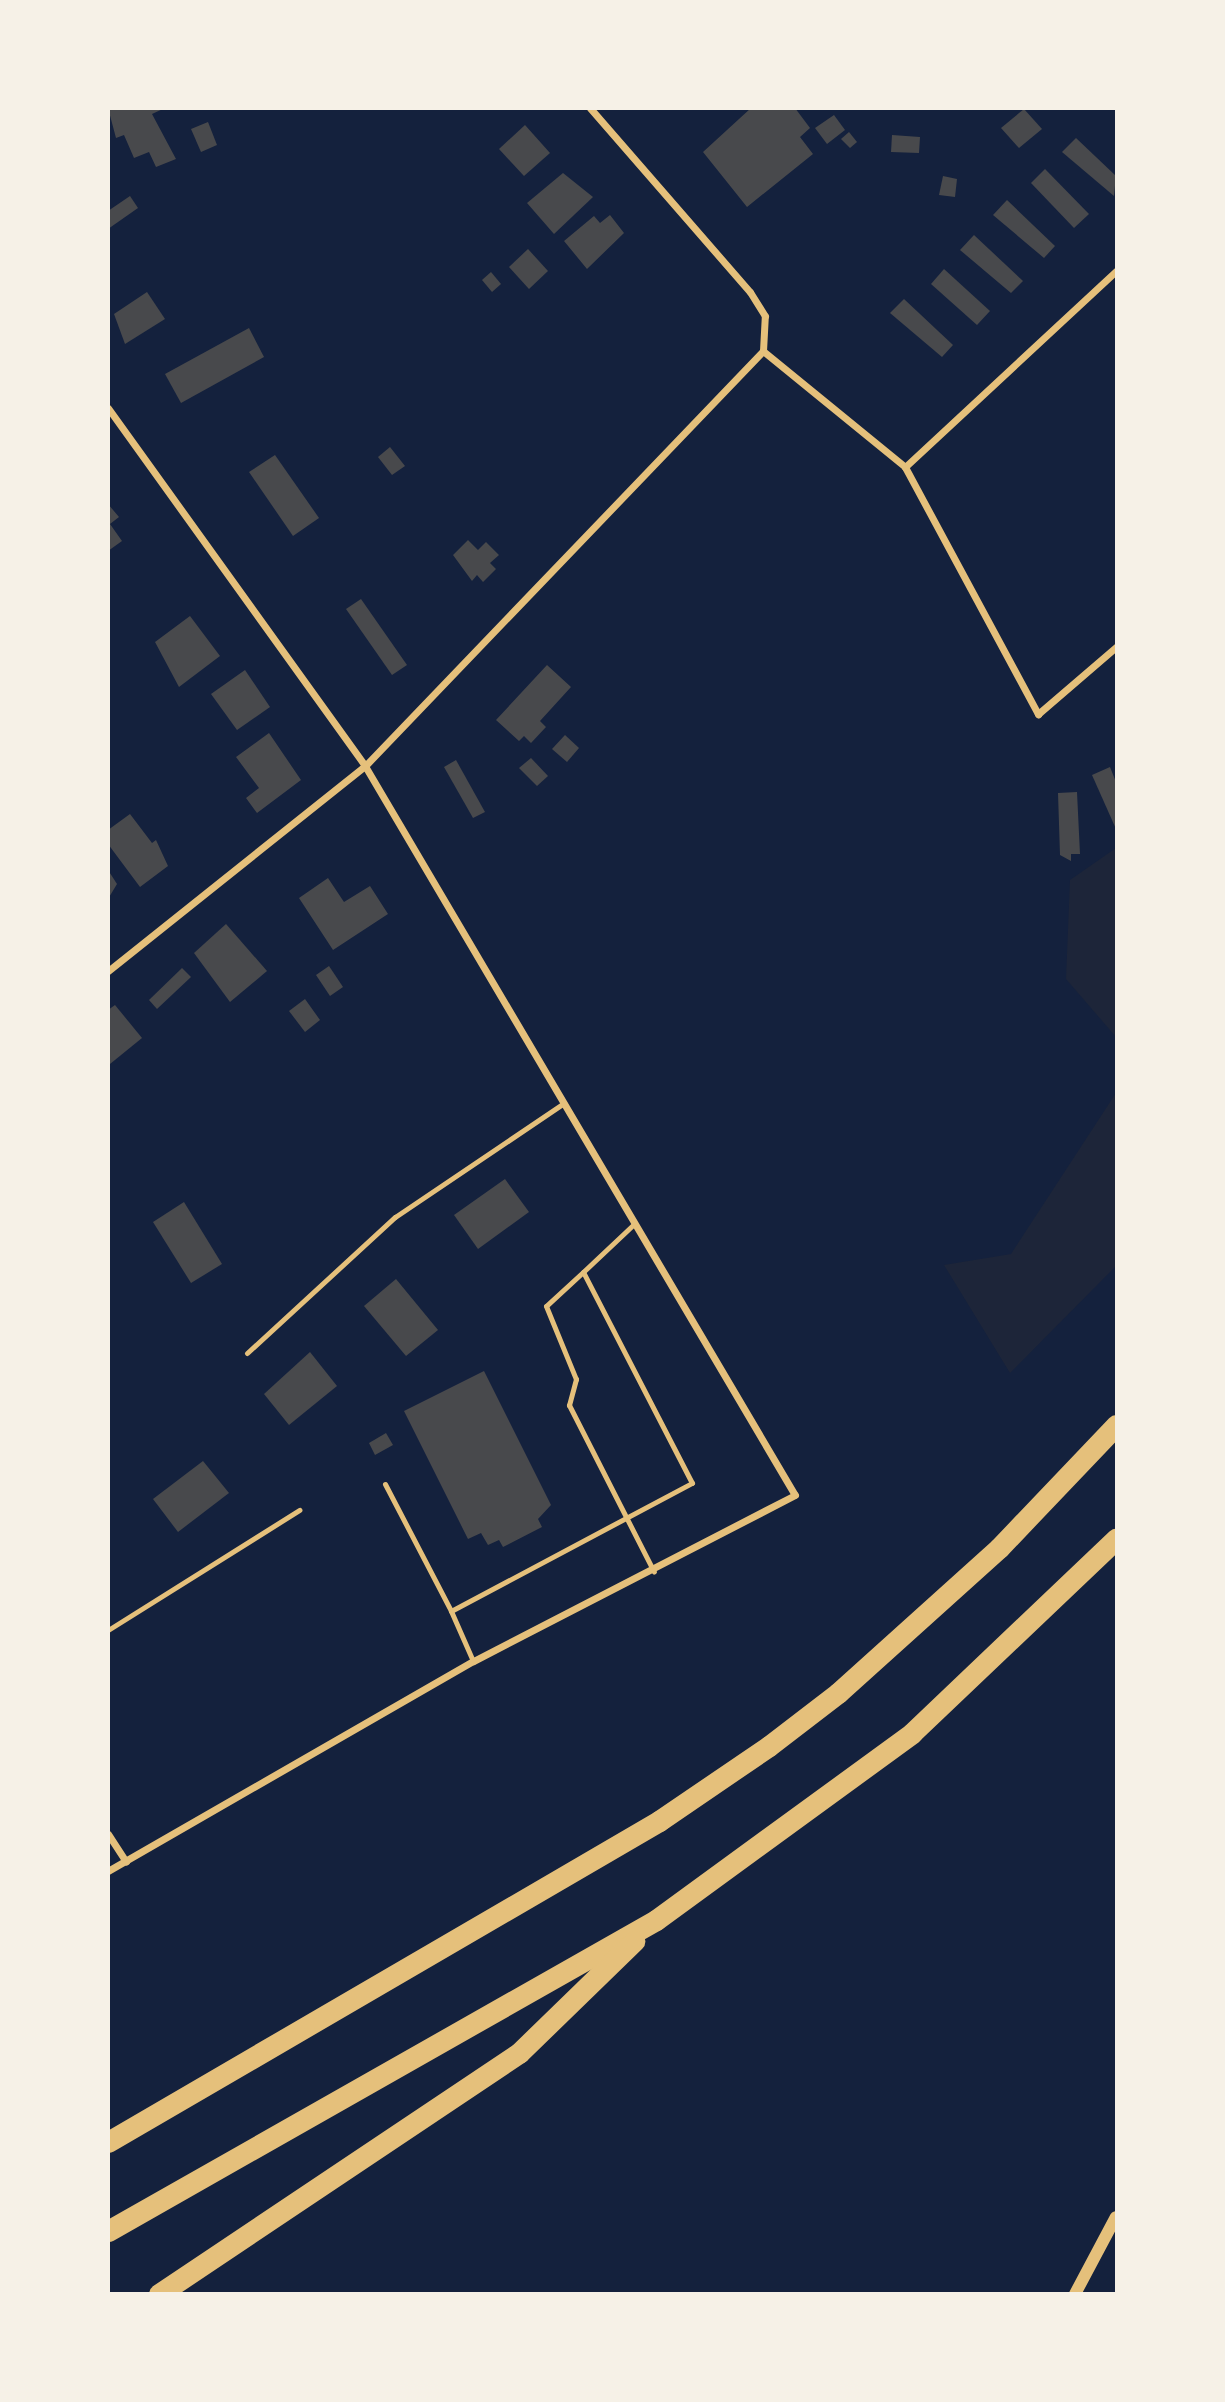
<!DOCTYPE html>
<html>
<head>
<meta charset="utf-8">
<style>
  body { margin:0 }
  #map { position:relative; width:1225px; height:2402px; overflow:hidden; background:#14213d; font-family:Manrope,sans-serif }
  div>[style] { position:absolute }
  .green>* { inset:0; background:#1d2539 }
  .building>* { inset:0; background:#48494c }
  .service>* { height:5px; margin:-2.5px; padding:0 2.5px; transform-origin:2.5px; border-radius:2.5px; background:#e5c07b }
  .minor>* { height:7px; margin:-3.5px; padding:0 3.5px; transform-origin:3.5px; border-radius:3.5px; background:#e5c07b }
  .tertiary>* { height:12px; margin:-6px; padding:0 6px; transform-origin:6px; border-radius:6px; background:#e5c07b }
  .motorway>* { height:21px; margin:-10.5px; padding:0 10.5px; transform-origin:10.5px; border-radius:10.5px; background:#e5c07b }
  span { translate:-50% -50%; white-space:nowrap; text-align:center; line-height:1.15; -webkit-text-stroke:5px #f6f1e7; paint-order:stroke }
  .frame { position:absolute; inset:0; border:110px solid #f6f1e7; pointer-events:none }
</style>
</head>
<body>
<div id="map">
  <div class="green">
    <div style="clip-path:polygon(1116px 848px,1116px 1037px,1066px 979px,1070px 880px)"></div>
    <div style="clip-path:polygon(1116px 1093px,1116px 1266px,1010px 1373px,944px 1265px,1011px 1254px)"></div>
  </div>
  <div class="building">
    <div style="clip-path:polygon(108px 108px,165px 108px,152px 114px,176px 159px,156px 167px,149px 152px,134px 158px,124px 135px,116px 138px)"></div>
    <div style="clip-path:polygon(751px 108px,795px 108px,810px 128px,800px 137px,813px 154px,747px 207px,703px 152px)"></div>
    <div style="clip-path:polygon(1024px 109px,1042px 129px,1019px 148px,1001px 128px)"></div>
    <div style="clip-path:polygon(834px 115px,845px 130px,827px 144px,815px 128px)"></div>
    <div style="clip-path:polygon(208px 122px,217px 145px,201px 152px,191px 129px)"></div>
    <div style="clip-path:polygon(525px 125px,550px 153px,524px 176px,499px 149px)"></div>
    <div style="clip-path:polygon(849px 132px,857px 142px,850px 148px,841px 139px)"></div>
    <div style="clip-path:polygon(892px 135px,920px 137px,919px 153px,891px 152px)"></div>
    <div style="clip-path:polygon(1076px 138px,1116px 176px,1114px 196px,1062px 152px)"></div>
    <div style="clip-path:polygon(1045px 169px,1089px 214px,1074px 228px,1031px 183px)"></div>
    <div style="clip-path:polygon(563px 173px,593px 197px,554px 234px,527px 203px)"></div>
    <div style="clip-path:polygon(943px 176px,957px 179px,955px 197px,939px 195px)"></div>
    <div style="clip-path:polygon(130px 196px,138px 208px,108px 229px,108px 211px)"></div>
    <div style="clip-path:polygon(1007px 200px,1055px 246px,1044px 258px,993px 215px)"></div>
    <div style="clip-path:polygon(610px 215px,624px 233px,587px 269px,564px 241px,594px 216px,600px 223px)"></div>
    <div style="clip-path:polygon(974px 235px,1023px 281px,1011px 293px,960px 250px)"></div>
    <div style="clip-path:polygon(528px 249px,548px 271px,529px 289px,509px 267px)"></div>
    <div style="clip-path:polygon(944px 269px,990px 311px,977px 325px,931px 284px)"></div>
    <div style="clip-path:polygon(491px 272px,501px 284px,492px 292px,482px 280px)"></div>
    <div style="clip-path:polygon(147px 292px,165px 319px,125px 344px,114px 314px)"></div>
    <div style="clip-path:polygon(904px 299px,953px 345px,942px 357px,890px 313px)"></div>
    <div style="clip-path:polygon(249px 328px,264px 357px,181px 403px,165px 374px)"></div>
    <div style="clip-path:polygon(390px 447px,405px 466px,392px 475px,378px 457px)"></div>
    <div style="clip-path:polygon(275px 455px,319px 518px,293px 536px,249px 472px)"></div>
    <div style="clip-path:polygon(108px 504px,119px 517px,110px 524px,122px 541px,108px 551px)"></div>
    <div style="clip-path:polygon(468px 540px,478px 550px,486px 542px,499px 555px,490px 563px,496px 569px,483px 582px,477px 575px,472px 581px,453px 555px)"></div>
    <div style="clip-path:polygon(361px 599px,407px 665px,392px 675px,346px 609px)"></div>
    <div style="clip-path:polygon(190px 616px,220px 656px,179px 687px,155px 642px)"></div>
    <div style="clip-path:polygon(547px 665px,571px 687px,540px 721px,546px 727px,531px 743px,524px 736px,519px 741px,496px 720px)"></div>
    <div style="clip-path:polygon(245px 670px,270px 707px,237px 730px,211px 694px)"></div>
    <div style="clip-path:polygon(269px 733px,301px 780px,257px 813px,246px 798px,259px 788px,236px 757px)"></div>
    <div style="clip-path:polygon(565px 735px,579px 748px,567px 762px,552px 749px)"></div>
    <div style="clip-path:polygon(531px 758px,548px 776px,537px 786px,519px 768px)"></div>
    <div style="clip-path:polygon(456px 760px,485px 812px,473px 818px,444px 767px)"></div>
    <div style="clip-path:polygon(1110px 767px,1116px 782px,1116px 829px,1092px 775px)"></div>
    <div style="clip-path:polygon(1058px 793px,1077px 792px,1080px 854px,1071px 854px,1071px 861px,1060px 855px)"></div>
    <div style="clip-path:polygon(130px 814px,152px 843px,156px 840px,168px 866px,140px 887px,108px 844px,108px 830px)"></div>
    <div style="clip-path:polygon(108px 870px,117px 884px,108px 899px)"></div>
    <div style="clip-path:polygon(328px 878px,344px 902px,370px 886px,388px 914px,333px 950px,299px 898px)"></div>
    <div style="clip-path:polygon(226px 924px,267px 971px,230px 1002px,194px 953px)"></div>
    <div style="clip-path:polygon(329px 966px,343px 987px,330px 996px,316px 975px)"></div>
    <div style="clip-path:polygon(182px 968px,191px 977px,157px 1009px,149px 1000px)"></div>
    <div style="clip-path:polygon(305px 999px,320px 1020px,305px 1032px,289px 1011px)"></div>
    <div style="clip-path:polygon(115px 1005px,142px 1038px,110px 1064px,108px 1010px)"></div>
    <div style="clip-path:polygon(505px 1179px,529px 1212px,478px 1249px,454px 1215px)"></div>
    <div style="clip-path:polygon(184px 1202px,222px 1264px,191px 1283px,153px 1222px)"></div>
    <div style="clip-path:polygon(396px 1279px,438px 1330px,406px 1356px,364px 1306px)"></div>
    <div style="clip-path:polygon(310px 1352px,337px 1386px,289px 1425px,264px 1394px)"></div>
    <div style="clip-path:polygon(484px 1371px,551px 1505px,538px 1519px,542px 1527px,503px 1547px,499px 1540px,488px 1545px,481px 1533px,468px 1539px,404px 1411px)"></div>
    <div style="clip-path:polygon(386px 1433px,393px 1445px,375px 1455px,369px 1443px)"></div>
    <div style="clip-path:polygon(203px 1461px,229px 1493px,178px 1532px,153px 1499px)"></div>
  </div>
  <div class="service">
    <div style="left:583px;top:1272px;width:50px;rotate:137.4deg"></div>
    <div style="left:546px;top:1306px;width:79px;rotate:67.7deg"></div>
    <div style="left:576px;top:1379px;width:27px;rotate:105deg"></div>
    <div style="left:569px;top:1405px;width:187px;rotate:63deg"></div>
    <div style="left:247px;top:1353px;width:201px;rotate:-42.6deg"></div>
    <div style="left:395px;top:1217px;width:204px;rotate:-34deg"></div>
    <div style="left:385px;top:1484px;width:143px;rotate:62.5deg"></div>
    <div style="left:451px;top:1611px;width:273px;rotate:-28deg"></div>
    <div style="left:692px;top:1483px;width:237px;rotate:-117.3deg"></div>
    <div style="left:583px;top:1272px;width:70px;rotate:-43.3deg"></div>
    <div style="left:451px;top:1611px;width:55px;rotate:66.3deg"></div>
    <div style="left:108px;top:1630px;width:226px;rotate:-32.1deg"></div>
  </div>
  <div class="minor">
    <div style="left:763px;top:351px;width:183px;rotate:39.2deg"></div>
    <div style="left:905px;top:467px;width:281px;rotate:61.7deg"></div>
    <div style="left:1038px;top:714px;width:103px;rotate:-40.7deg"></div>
    <div style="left:108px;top:408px;width:441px;rotate:54.3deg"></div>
    <div style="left:365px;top:766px;width:846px;rotate:59.47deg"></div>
    <div style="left:795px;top:1495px;width:362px;rotate:152.7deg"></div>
    <div style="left:473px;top:1661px;width:421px;rotate:150.1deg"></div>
    <div style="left:905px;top:467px;width:288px;rotate:-42.9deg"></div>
    <div style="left:108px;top:971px;width:329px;rotate:-38.6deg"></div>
    <div style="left:365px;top:766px;width:575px;rotate:-46.2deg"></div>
    <div style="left:763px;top:351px;width:35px;rotate:-87deg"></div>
    <div style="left:765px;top:316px;width:28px;rotate:-122deg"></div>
    <div style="left:750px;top:292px;width:244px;rotate:-131deg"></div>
    <div style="left:108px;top:1834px;width:33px;rotate:57deg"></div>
  </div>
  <div class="tertiary">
    <div style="left:1075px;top:2294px;width:87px;rotate:-62deg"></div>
  </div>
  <div class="motorway">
    <div style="left:108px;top:2142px;width:638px;rotate:-30.22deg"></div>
    <div style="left:659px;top:1821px;width:133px;rotate:-34.3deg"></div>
    <div style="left:769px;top:1746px;width:87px;rotate:-37.5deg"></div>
    <div style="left:838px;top:1693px;width:217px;rotate:-42deg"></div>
    <div style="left:999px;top:1548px;width:170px;rotate:-46.4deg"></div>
    <div style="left:108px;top:2231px;width:630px;rotate:-29.58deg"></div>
    <div style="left:656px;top:1920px;width:317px;rotate:-36.1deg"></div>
    <div style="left:912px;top:1733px;width:282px;rotate:-43.6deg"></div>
    <div style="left:159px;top:2294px;width:433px;rotate:-33.8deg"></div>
    <div style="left:519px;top:2053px;width:161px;rotate:-44.2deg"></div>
  </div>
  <div class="frame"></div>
</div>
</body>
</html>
